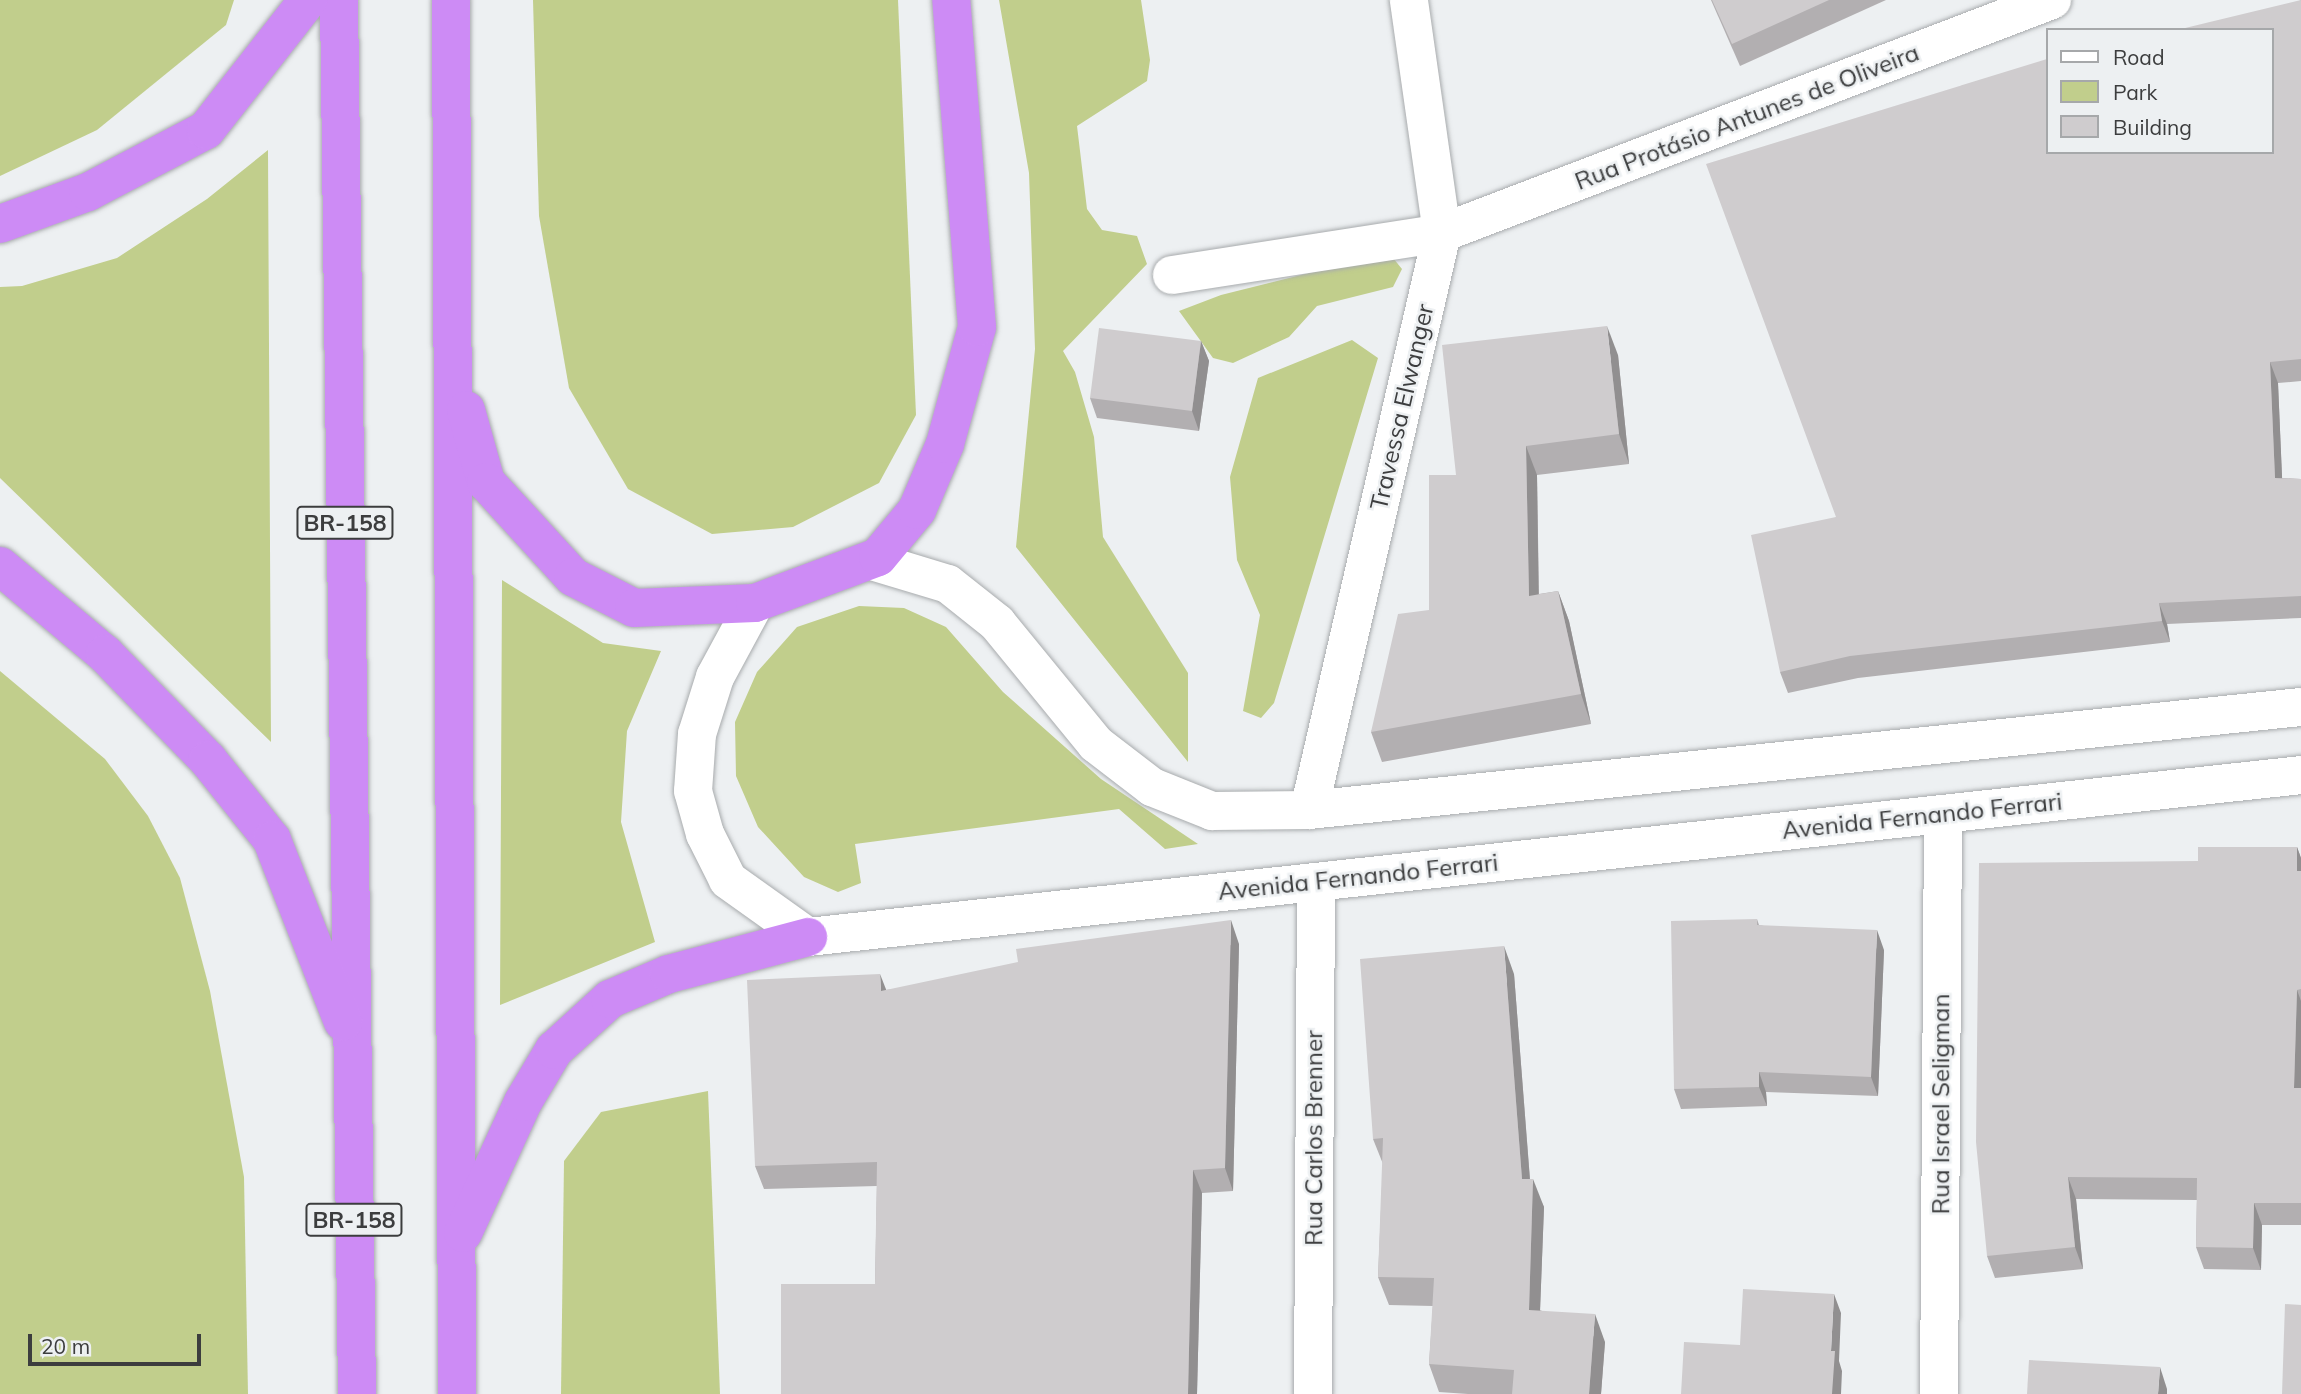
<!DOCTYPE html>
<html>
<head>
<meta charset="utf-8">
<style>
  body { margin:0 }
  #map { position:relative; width:2301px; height:1394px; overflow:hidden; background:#edf0f2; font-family:Mulish,sans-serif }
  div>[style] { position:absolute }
  .green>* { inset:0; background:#c1ce8c }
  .roads { filter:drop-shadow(0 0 2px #a8abad) drop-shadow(0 0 2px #a8abad) }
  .minor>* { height:38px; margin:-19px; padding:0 19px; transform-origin:19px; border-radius:19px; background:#fff }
  .highway>* { height:38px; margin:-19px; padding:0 19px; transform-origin:19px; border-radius:19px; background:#cd8bf5 }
  .wall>* { inset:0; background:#b2afb1 }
  .shaded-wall>* { inset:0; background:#918f90 }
  .building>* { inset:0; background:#cfccce }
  span { translate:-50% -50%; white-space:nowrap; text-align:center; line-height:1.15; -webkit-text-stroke:5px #edf0f2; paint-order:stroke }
  .shield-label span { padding:2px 5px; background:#edf0f2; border:2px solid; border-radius:5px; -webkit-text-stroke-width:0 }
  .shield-label { font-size:23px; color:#3c3d3e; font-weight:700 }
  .street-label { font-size:24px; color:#3c3d3e }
  .legend { position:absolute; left:2046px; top:28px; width:228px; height:126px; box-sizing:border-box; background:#edf0f2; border:2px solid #a6a8aa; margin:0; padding:9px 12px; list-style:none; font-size:21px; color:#3c3d3e }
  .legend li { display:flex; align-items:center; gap:14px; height:35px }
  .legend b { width:35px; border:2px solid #a6a8aa }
  .scale { position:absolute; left:28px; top:1334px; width:173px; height:32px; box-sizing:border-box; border:4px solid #3c3d3e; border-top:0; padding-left:9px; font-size:21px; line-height:24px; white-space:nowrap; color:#3c3d3e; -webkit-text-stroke:5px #edf0f2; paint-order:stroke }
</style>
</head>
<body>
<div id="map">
  <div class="green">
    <div style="clip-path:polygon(0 0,234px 0,226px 25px,97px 130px,0 176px)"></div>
    <div style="clip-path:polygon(533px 0,898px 0,916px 415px,879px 483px,793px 527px,712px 534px,628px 489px,569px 388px,539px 216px)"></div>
    <div style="clip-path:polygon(999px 0,1141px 0,1150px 60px,1147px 81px,1077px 126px,1087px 209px,1102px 230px,1137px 236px,1147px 264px,1063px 351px,1075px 372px,1094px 437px,1103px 537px,1188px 673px,1188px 762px,1016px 547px,1035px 349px,1029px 173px)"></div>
    <div style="clip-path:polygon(268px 150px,271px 742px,0 478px,0 287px,22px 286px,117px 258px,207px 199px)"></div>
    <div style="clip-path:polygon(1389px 253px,1402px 269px,1393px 287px,1317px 306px,1289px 337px,1233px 363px,1213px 358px,1179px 311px,1221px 295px)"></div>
    <div style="clip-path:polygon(1352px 340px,1378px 358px,1274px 703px,1261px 718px,1243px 711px,1260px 615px,1237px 560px,1230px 477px,1258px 378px)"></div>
    <div style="clip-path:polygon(502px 580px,603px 643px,661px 651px,627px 731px,621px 822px,655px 942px,500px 1005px)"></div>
    <div style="clip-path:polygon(859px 606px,904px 608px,946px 627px,1003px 692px,1101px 779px,1198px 844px,1165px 849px,1119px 809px,855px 844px,861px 883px,838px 892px,804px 877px,758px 827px,736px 776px,735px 722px,757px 672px,797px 627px)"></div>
    <div style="clip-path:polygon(0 671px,105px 759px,148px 816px,180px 878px,210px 991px,244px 1177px,248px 1394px,0 1394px)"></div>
    <div style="clip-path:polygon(708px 1091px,720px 1394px,561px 1394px,564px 1161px,601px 1112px)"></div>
  </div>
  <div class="roads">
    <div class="minor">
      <div style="left:1172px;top:275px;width:273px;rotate:-8.8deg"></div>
      <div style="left:1442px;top:233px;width:653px;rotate:-20.91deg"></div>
      <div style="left:872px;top:561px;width:79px;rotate:16.8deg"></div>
      <div style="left:948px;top:584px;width:63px;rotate:38.5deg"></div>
      <div style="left:997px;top:623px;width:156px;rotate:50.7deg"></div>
      <div style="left:1096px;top:744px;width:71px;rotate:37.5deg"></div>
      <div style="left:1152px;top:787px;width:65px;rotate:21.8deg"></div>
      <div style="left:1212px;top:811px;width:97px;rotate:-0.6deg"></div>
      <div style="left:1309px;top:810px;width:997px;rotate:-5.93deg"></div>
      <div style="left:755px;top:603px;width:84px;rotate:118.4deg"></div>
      <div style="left:715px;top:677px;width:60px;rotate:107.5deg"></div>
      <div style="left:697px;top:734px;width:57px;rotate:94deg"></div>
      <div style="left:693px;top:791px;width:45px;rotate:74.4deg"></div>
      <div style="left:705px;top:834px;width:51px;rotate:63.4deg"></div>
      <div style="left:728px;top:880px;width:98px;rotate:35.5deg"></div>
      <div style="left:808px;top:937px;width:1502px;rotate:-6.19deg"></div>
      <div style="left:1309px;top:810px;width:592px;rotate:-77.02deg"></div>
      <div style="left:1442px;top:233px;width:235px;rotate:-98.1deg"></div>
      <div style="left:1313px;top:1394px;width:512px;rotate:-89.66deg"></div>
      <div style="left:1939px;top:1394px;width:580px;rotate:-89.6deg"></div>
    </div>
    <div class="highway">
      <div style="left:339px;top:0;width:1394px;rotate:89.26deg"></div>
      <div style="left:451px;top:0;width:1394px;rotate:89.75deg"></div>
      <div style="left:0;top:224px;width:94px;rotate:-20deg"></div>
      <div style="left:88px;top:192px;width:133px;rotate:-27.7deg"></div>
      <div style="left:206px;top:130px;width:165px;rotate:-51.9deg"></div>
      <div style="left:466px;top:410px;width:75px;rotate:74.5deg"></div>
      <div style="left:486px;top:482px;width:129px;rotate:47.5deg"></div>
      <div style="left:573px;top:577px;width:68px;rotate:26.9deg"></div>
      <div style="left:634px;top:608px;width:121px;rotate:-2.4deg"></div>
      <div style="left:755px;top:603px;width:131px;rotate:-20.5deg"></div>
      <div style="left:878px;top:557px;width:61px;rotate:-50.3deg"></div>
      <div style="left:917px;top:510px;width:72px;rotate:-67deg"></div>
      <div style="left:945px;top:444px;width:121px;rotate:-74.7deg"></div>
      <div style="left:977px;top:327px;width:328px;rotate:-94.5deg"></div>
      <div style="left:0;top:566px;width:137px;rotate:40deg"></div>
      <div style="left:105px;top:654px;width:148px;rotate:45.8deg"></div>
      <div style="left:208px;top:760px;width:102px;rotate:51.3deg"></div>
      <div style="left:272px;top:840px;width:195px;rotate:68.7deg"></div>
      <div style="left:463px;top:1233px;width:144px;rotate:-65.4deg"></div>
      <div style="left:523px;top:1102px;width:61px;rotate:-59.2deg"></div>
      <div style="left:554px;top:1050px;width:76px;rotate:-42.3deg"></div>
      <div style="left:610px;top:999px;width:64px;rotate:-23deg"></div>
      <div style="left:669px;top:974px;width:144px;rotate:-14.9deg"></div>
    </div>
  </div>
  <div class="wall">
    <div style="clip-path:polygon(1711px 0,1886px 0,1740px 66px)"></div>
    <div style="clip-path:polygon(2301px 0,2301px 381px,2278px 383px,2282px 478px,2301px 479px,2301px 618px,2167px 624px,2170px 642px,1858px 678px,1788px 693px,1780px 672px,1836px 517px,2047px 152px)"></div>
    <div style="clip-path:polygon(1201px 341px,1209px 361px,1199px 431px,1097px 418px,1090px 398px)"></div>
    <div style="clip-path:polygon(1618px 355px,1629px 464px,1537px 475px,1539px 594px,1558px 591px,1569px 621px,1591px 724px,1382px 762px,1371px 732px,1429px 610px,1456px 475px)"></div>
    <div style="clip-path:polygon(2297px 847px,2301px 858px,2301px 1225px,2262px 1225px,2261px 1270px,2204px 1269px,2196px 1247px,2197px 1200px,2076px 1199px,2083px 1269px,1995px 1278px,1987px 1256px,2198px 861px)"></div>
    <div style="clip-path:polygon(1757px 919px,1759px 925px,1884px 950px,1878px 1096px,1766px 1092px,1767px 1106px,1681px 1109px,1674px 1089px)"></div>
    <div style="clip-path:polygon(1239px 944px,1233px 1191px,1202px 1193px,1197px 1394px,781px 1394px,875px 1284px,877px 1186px,764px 1189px,755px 1166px,886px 990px)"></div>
    <div style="clip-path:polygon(1514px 974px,1530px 1179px,1544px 1207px,1540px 1310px,1605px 1342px,1601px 1394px,1468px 1394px,1439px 1392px,1429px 1364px,1433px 1306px,1389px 1305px,1378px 1277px,1383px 1164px,1373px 1139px)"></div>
  </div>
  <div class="shaded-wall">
    <div style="clip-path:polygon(1607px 326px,1618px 355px,1629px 464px,1619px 434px)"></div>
    <div style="clip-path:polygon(1201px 341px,1209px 361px,1199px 431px,1192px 411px)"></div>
    <div style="clip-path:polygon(2270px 362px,2278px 383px,2283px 499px,2275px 478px)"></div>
    <div style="clip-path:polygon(1526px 446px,1537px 475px,1539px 625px,1529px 596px)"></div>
    <div style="clip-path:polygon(1558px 591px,1569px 621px,1591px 724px,1581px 694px)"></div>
    <div style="clip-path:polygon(2159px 603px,2167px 624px,2170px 642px,2162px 621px)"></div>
    <div style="clip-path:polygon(2297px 847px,2301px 858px,2301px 883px,2297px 871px)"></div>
    <div style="clip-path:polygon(1231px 920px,1239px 944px,1233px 1191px,1225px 1168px)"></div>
    <div style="clip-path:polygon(1877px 930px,1884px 950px,1878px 1096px,1871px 1077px)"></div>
    <div style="clip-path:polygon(1504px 946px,1514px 974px,1532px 1207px,1522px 1179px)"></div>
    <div style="clip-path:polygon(880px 974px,889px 997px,881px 991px)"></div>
    <div style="clip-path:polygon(2297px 990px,2301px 1001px,2301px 1106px,2294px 1088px)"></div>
    <div style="clip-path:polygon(1759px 1072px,1766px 1092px,1767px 1106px,1759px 1087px)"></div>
    <div style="clip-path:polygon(1193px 1170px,1202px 1193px,1197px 1394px,1188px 1394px)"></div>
    <div style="clip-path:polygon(2068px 1177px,2076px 1199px,2083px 1269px,2075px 1247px)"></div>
    <div style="clip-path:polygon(1533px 1179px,1544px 1207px,1539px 1338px,1529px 1310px)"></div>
    <div style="clip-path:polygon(2254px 1203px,2262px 1225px,2261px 1270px,2253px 1248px)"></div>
    <div style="clip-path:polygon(1834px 1294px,1841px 1313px,1839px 1361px,1842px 1371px,1841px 1394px,1832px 1394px,1831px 1351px)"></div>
    <div style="clip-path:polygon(1595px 1314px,1605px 1342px,1601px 1394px,1589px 1394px)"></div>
    <div style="clip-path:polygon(2160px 1367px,2167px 1389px,2167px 1394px,2158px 1394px)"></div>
  </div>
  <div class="building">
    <div style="clip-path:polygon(1712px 0,1829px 0,1732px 44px)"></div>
    <div style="clip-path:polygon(2301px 0,2301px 359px,2270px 362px,2275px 478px,2301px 479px,2301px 596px,2159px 603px,2162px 621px,1850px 656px,1780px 672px,1751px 535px,1836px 517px,1706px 164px,2047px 59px,2047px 152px,2271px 152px,2271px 30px,2177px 30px)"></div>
    <div style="clip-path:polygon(1607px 326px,1619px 434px,1526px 446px,1529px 596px,1558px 591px,1581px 694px,1371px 732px,1398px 614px,1429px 610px,1429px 475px,1456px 475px,1442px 345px)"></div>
    <div style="clip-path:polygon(1099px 328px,1201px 341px,1192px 411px,1090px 398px)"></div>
    <div style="clip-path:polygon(2198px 847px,2297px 847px,2297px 871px,2301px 871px,2301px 989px,2297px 990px,2294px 1088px,2301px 1088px,2301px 1203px,2254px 1203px,2253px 1248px,2196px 1247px,2197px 1178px,2068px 1177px,2075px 1247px,1987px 1256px,1976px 1142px,1979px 863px,2198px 861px)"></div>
    <div style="clip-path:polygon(1757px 919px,1757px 925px,1877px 930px,1871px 1077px,1759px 1072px,1759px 1087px,1674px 1089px,1671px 921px)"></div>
    <div style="clip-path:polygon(1231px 920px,1225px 1168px,1193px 1170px,1188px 1394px,781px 1394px,781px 1284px,875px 1284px,877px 1162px,755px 1166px,747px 980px,880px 974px,881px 991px,1018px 962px,1016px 949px)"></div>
    <div style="clip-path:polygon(1504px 946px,1522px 1179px,1533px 1179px,1529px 1310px,1595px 1314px,1589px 1394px,1512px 1394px,1514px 1370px,1429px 1364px,1434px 1278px,1378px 1277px,1383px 1138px,1373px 1139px,1360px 959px)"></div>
    <div style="clip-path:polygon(1743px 1289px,1834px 1294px,1831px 1351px,1835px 1351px,1832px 1394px,1681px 1394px,1684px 1342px,1740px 1345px)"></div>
    <div style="clip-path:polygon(2285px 1304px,2301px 1305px,2301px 1394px,2282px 1394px)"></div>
    <div style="clip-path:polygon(2029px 1360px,2160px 1367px,2158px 1394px,2027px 1394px)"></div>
  </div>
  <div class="shield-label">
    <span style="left:345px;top:523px">BR-158</span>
    <span style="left:354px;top:1220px">BR-158</span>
  </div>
  <div class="street-label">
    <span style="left:1747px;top:117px;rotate:-21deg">Rua Protásio Antunes de Oliveira</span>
    <span style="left:1402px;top:407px;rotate:-77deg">Travessa Elwanger</span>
    <span style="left:1922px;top:816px;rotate:-6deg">Avenida Fernando Ferrari</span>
    <span style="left:1358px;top:877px;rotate:-6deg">Avenida Fernando Ferrari</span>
    <span style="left:1941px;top:1104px;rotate:-90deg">Rua Israel Seligman</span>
    <span style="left:1314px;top:1138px;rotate:-90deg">Rua Carlos Brenner</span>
  </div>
  <ul class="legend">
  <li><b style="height:9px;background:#fff"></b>Road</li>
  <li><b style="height:19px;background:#c1ce8c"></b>Park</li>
  <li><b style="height:19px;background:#cfccce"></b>Building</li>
  </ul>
  <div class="scale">20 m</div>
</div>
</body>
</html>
